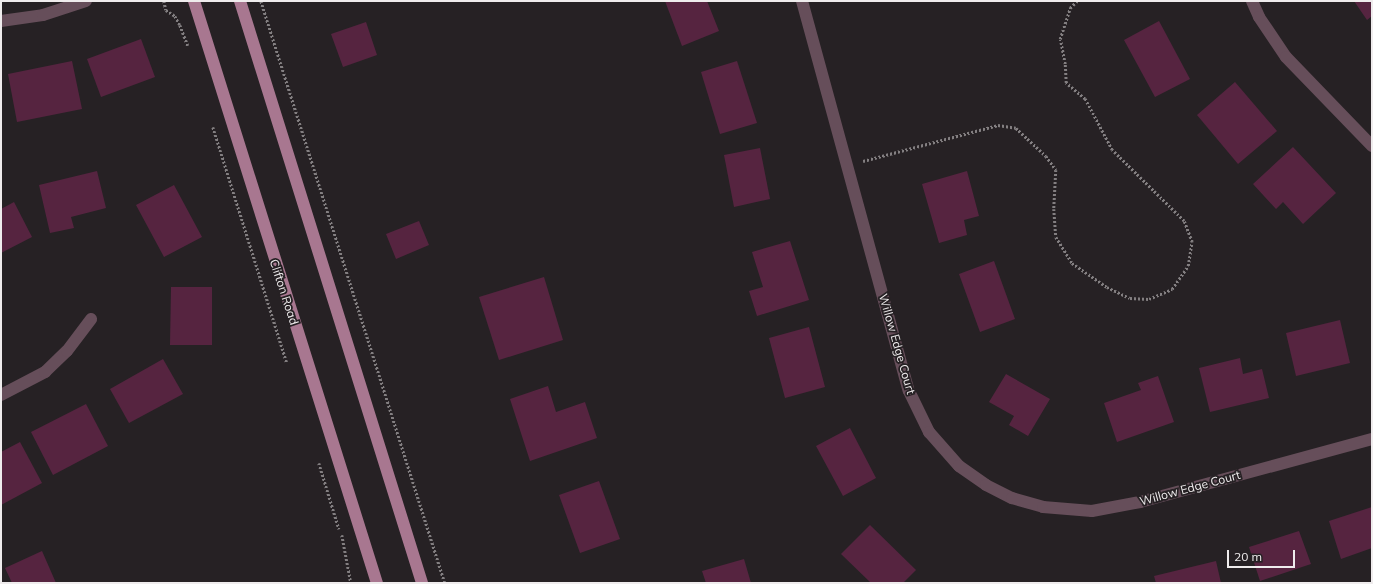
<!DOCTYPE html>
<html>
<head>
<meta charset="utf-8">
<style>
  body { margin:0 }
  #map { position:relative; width:1373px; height:584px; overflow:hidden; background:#262124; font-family:Mulish,sans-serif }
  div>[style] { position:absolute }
  .building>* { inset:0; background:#562440 }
  .path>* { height:2.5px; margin-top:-1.25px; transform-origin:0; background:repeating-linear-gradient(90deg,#837f81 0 2px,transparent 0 4px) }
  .minor>* { height:12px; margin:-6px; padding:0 6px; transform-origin:6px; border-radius:6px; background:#664e5a }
  .major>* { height:12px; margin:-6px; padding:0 6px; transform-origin:6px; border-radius:6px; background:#a87790 }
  span { translate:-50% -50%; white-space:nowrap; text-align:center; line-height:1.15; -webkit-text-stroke:3.5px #262124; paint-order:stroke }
  .street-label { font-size:12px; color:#efeced }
  .frame { position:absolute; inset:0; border:2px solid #efeced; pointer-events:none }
  .scale { position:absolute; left:1227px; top:550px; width:68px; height:18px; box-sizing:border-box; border:2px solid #efeced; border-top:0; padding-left:5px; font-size:12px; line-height:14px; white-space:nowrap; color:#efeced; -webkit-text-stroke:3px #262124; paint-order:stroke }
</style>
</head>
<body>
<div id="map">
  <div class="building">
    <div style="clip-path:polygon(665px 1px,707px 1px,719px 31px,682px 46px)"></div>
    <div style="clip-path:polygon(1354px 1px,1372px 1px,1372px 16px,1367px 20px)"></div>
    <div style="clip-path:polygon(1159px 21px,1190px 79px,1155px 97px,1124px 40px)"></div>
    <div style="clip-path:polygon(366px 22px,377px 55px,343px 67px,331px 34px)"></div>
    <div style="clip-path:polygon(141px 39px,155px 77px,101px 97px,87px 59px)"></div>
    <div style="clip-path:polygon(72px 61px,82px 109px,17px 122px,8px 74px)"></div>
    <div style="clip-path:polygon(737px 61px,757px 123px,720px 134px,701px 72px)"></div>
    <div style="clip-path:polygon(1235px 82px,1277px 131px,1238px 164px,1197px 115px)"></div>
    <div style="clip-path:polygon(1293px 147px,1336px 193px,1303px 224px,1283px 202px,1276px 209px,1253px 184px)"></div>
    <div style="clip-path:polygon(760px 148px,770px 199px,734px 207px,724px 155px)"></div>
    <div style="clip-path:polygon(97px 171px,106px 208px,71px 217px,74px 228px,50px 233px,39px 185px)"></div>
    <div style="clip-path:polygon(967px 171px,979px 216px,964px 220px,967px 235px,939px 243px,922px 184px)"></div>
    <div style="clip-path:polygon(174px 185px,202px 237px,164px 257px,136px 205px)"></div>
    <div style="clip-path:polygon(14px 202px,32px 237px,1px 253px,1px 209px)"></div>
    <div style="clip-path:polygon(419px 221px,429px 245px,396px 259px,386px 234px)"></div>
    <div style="clip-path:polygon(790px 241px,809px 300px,757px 316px,749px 291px,763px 287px,752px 252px)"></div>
    <div style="clip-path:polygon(994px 261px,1015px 319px,980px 332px,959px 274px)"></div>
    <div style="clip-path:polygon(544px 277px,563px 340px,499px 360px,479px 297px)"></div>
    <div style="clip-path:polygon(171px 287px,212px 287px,212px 345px,170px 345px)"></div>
    <div style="clip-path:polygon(1340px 320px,1350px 363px,1296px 376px,1286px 333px)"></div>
    <div style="clip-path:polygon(809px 327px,825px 387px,785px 398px,769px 338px)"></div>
    <div style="clip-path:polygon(1240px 358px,1243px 374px,1262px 369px,1269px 398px,1210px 412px,1199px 368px)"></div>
    <div style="clip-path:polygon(163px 359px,183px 394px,129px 423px,110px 389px)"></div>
    <div style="clip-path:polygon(1006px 374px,1050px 399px,1028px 436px,1009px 425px,1014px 416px,989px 402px)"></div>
    <div style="clip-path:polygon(1158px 376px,1174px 422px,1117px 442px,1104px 403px,1141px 390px,1138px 383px)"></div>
    <div style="clip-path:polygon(548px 386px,556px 412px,585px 402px,597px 438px,530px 461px,510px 399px)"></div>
    <div style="clip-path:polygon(86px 404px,108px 446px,53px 475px,31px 432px)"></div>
    <div style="clip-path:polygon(850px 428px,876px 478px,843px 496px,816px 446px)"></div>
    <div style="clip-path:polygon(20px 442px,42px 483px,1px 505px,1px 452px)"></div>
    <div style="clip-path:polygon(599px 481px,620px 539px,580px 553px,559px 495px)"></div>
    <div style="clip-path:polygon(1372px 507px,1372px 548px,1341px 559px,1329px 521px)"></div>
    <div style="clip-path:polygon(870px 525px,916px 570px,903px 583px,871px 583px,841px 554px)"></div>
    <div style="clip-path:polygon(1299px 531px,1311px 564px,1260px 581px,1249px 547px)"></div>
    <div style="clip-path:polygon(42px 551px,56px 583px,12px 583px,5px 568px)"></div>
    <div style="clip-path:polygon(744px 559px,751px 583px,706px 583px,702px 571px)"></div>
    <div style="clip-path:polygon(1216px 561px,1221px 583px,1156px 583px,1154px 576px)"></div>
  </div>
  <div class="path">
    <div style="left:164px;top:1px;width:9px;rotate:77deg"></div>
    <div style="left:166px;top:10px;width:11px;rotate:34deg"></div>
    <div style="left:175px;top:16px;width:10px;rotate:61deg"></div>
    <div style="left:180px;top:25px;width:22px;rotate:69deg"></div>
    <div style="left:261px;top:1px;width:610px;rotate:72.46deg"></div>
    <div style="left:213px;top:127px;width:247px;rotate:72.6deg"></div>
    <div style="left:863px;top:161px;width:140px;rotate:-14.9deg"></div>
    <div style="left:998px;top:125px;width:18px;rotate:9deg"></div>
    <div style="left:1016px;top:128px;width:41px;rotate:43deg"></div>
    <div style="left:1046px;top:156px;width:17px;rotate:54deg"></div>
    <div style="left:1056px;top:170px;width:39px;rotate:93deg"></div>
    <div style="left:1054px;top:209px;width:28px;rotate:86deg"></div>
    <div style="left:1056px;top:237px;width:31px;rotate:58deg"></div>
    <div style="left:1072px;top:263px;width:42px;rotate:34.4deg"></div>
    <div style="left:1107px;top:287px;width:25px;rotate:26deg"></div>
    <div style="left:1130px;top:298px;width:19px;rotate:3deg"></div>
    <div style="left:1149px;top:299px;width:25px;rotate:-23deg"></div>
    <div style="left:1172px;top:289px;width:28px;rotate:-55deg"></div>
    <div style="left:1188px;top:266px;width:24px;rotate:-81deg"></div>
    <div style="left:1192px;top:242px;width:22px;rotate:-111deg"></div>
    <div style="left:1184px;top:221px;width:101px;rotate:-135.4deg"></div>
    <div style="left:1112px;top:150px;width:58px;rotate:-117.9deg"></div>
    <div style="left:1085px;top:99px;width:25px;rotate:-140deg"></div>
    <div style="left:1066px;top:83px;width:19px;rotate:-93deg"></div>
    <div style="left:1065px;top:64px;width:25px;rotate:-101deg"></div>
    <div style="left:1060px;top:39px;width:33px;rotate:-72deg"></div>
    <div style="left:1070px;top:8px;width:10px;rotate:-45deg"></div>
    <div style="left:319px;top:463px;width:69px;rotate:73.1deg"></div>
    <div style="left:342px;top:535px;width:49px;rotate:79.4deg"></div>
  </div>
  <div class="minor">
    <div style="left:802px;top:1px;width:404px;rotate:74.7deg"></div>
    <div style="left:909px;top:391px;width:46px;rotate:64deg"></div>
    <div style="left:929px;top:432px;width:45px;rotate:48.6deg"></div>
    <div style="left:959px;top:466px;width:33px;rotate:35deg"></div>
    <div style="left:986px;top:485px;width:29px;rotate:27deg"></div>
    <div style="left:1012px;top:498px;width:32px;rotate:16deg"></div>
    <div style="left:1043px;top:507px;width:49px;rotate:4.7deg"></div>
    <div style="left:1092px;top:511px;width:49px;rotate:-10.6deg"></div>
    <div style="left:1140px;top:502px;width:240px;rotate:-15.2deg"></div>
    <div style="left:1252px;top:1px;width:17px;rotate:66deg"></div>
    <div style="left:1259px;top:17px;width:48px;rotate:56deg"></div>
    <div style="left:1286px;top:57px;width:124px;rotate:46deg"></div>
    <div style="left:1px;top:21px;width:42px;rotate:-8.1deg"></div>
    <div style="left:43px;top:15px;width:45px;rotate:-18deg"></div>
    <div style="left:1px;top:395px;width:50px;rotate:-27.6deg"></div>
    <div style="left:45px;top:372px;width:30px;rotate:-44deg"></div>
    <div style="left:67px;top:351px;width:40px;rotate:-53deg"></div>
  </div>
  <div class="major">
    <div style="left:194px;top:1px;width:610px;rotate:72.55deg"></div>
    <div style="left:240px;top:1px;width:610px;rotate:72.63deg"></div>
  </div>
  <div class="street-label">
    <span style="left:284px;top:292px;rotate:72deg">Clifton Road</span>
    <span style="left:897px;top:344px;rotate:74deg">Willow Edge Court</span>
    <span style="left:1190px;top:488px;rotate:-15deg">Willow Edge Court</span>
  </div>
  <div class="frame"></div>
  <div class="scale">20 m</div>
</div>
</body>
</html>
